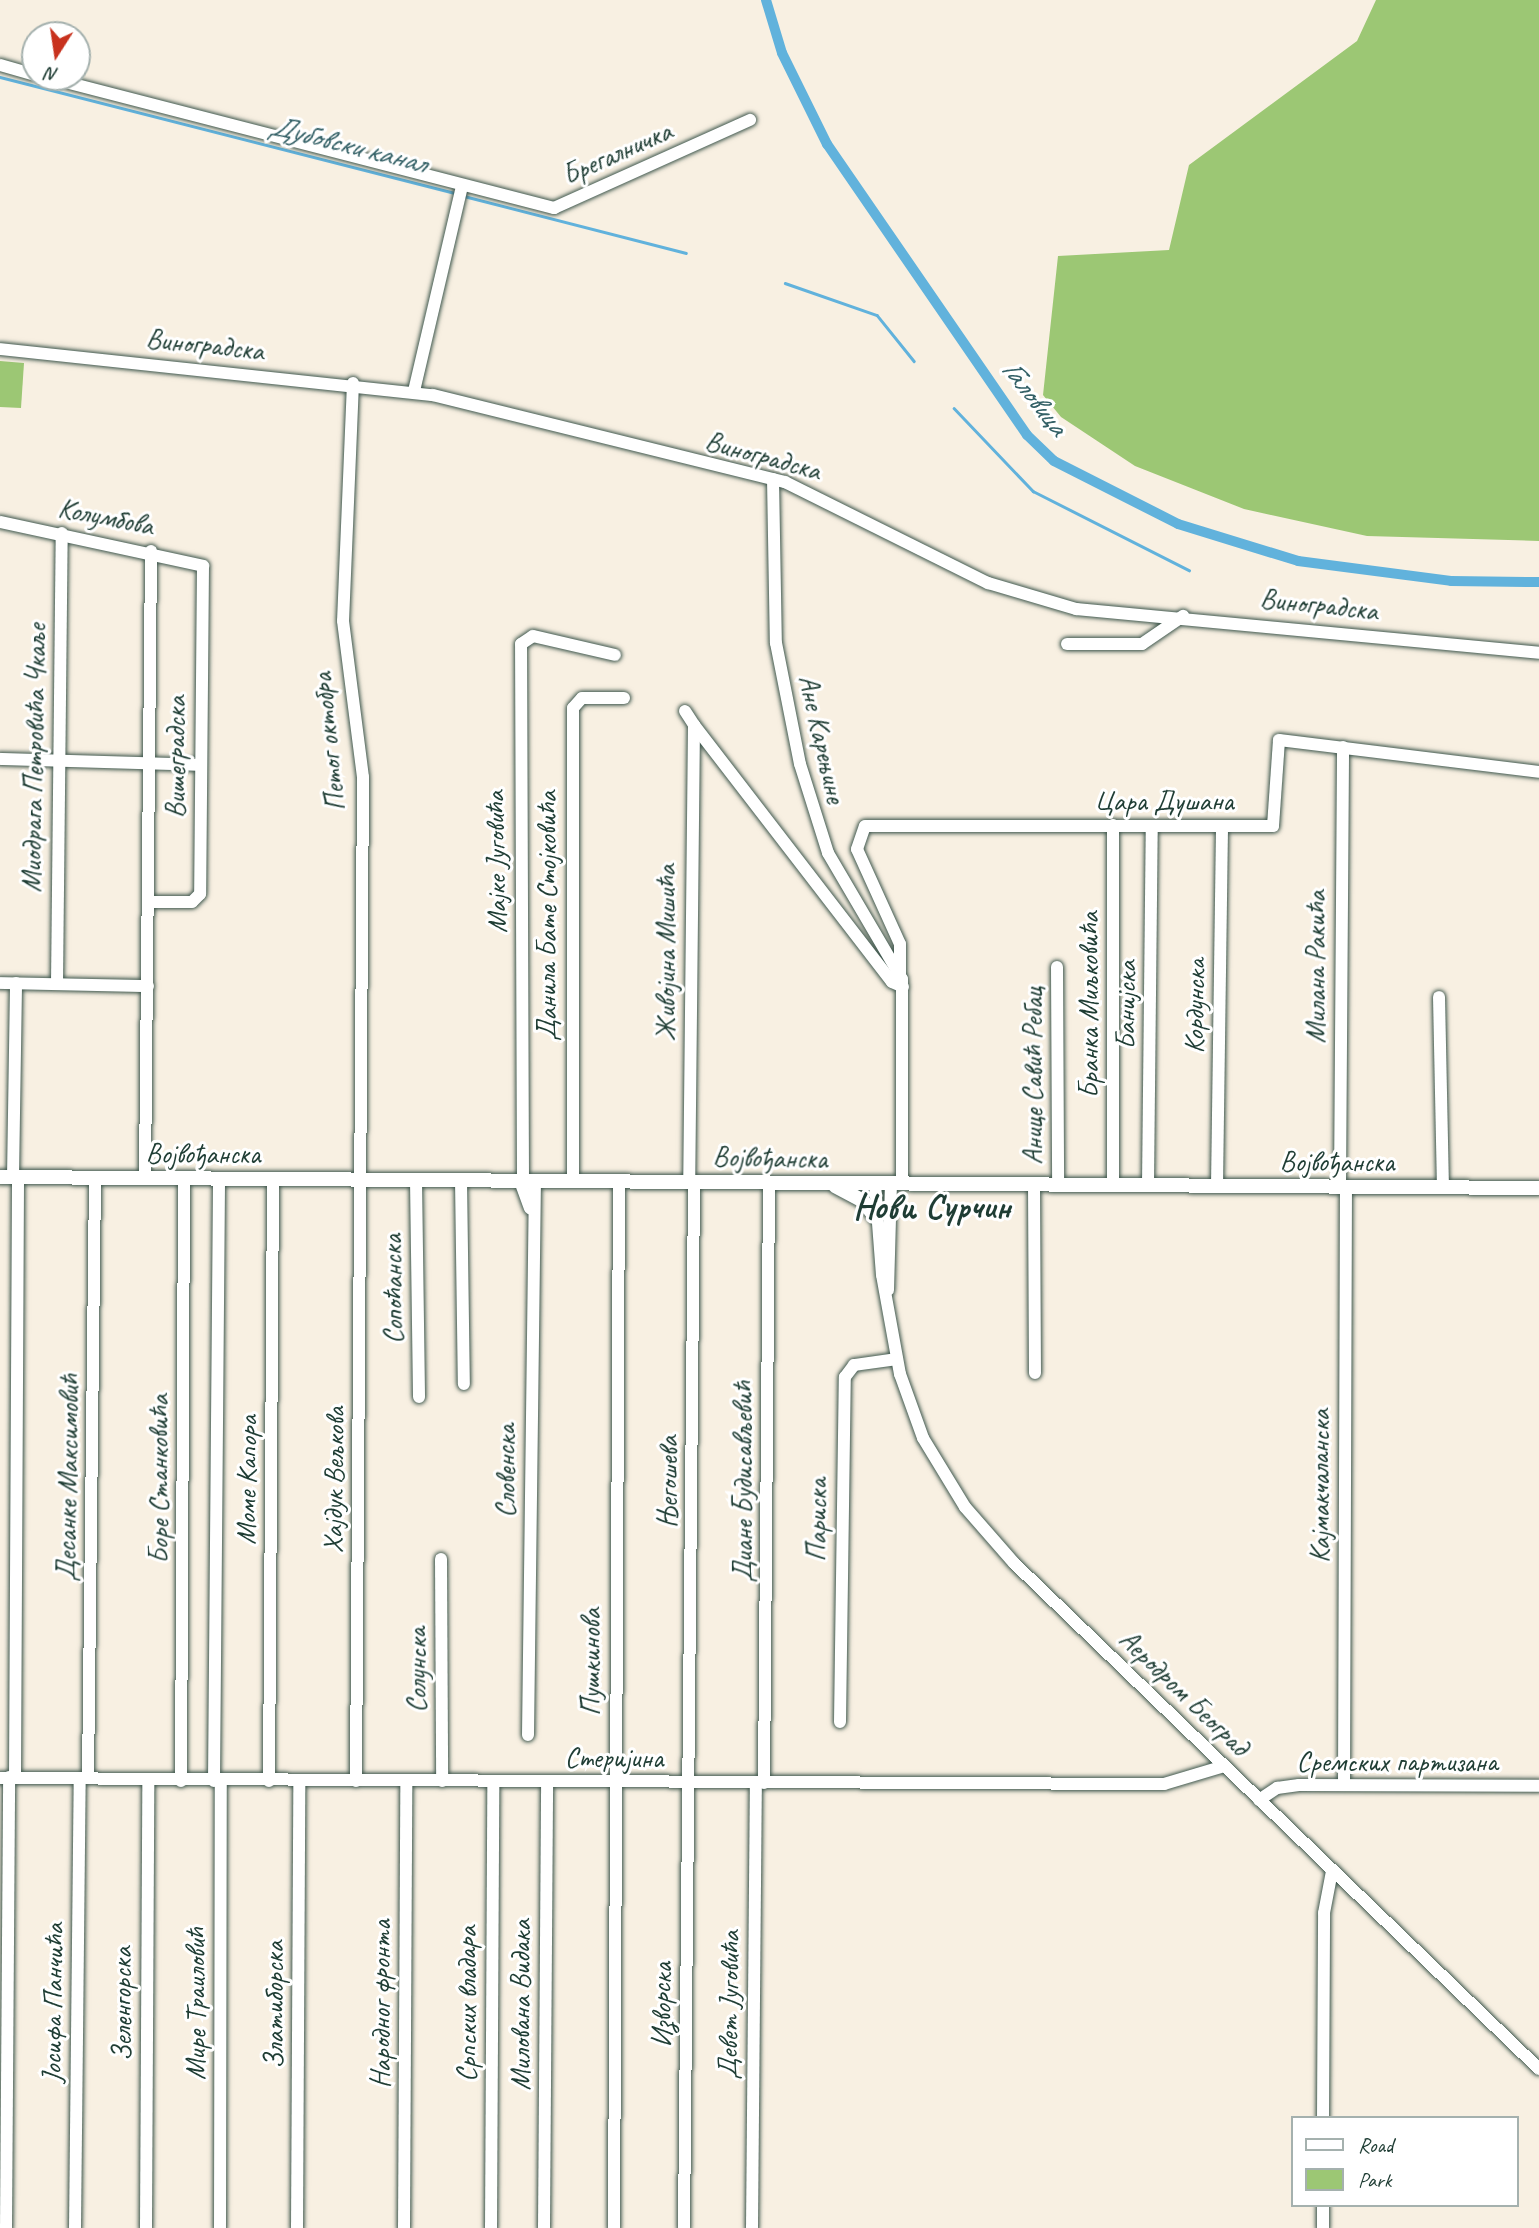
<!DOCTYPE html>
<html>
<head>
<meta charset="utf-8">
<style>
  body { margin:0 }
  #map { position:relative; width:1539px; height:2228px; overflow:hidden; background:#f8f0e2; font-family:Caveat,sans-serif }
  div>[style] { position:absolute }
  .green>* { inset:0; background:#9cc774 }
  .stream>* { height:2.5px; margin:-1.25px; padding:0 1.25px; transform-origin:1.25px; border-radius:1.25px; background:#61b2dc }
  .canal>* { height:10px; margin:-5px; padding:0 5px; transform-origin:5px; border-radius:5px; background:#61b2dc }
  .roads { filter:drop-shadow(0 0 2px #40584e) drop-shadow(0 0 2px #40584e) }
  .minor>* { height:12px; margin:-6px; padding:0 6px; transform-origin:6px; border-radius:6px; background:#fff }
  .major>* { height:14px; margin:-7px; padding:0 7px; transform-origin:7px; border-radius:7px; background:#fff }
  span { translate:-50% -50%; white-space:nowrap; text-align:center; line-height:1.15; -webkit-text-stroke:6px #fff; paint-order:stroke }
  .street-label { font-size:28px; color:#1f3d34 }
  .water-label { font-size:30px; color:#336066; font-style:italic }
  .district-label { font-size:35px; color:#1f3d34; font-weight:700 }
  .legend { position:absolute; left:1291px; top:2116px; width:228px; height:91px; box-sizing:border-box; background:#fff; border:2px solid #a5b1ae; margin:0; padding:9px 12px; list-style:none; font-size:21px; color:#1f3d34 }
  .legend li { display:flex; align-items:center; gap:14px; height:35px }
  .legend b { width:35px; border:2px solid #a5b1ae }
  .north { position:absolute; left:21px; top:21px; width:70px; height:70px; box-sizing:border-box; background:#fff; border:2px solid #a5b1ae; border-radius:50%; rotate:192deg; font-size:19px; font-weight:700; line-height:28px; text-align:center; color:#1f3d34 }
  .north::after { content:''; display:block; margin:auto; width:24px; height:32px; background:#c8321e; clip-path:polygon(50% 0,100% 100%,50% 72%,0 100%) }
</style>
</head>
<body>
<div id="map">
  <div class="green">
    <div style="clip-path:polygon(1376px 0,1539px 0,1539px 541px,1367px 536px,1244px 509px,1135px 466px,1061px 417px,1043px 395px,1058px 256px,1169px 250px,1189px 165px,1357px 41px)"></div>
    <div style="clip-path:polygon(0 361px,24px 363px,21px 408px,0 407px)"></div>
  </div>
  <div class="stream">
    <div style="left:0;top:77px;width:469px;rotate:14.3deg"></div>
    <div style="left:464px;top:196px;width:229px;rotate:14.4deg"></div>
    <div style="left:785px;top:283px;width:97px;rotate:19.2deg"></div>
    <div style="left:877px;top:315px;width:59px;rotate:51.2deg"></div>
    <div style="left:954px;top:408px;width:115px;rotate:46.4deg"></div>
    <div style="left:1033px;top:491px;width:175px;rotate:26.9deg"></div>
  </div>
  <div class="canal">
    <div style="left:766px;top:0;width:55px;rotate:73.2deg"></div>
    <div style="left:782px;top:53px;width:102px;rotate:63.7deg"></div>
    <div style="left:827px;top:144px;width:353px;rotate:55.5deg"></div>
    <div style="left:1027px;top:435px;width:37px;rotate:44deg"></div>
    <div style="left:1054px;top:461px;width:139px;rotate:26.9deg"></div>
    <div style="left:1178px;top:524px;width:126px;rotate:17.1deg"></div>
    <div style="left:1298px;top:561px;width:154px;rotate:7.4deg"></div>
    <div style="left:1451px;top:581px;width:88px;rotate:0.7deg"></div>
  </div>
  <div class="roads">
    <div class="minor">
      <div style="left:0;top:65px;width:36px;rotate:16deg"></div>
      <div style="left:46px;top:77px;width:525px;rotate:14.46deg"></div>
      <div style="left:554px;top:208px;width:215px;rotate:-24.2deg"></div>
      <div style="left:0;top:349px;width:435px;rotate:6.1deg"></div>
      <div style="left:433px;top:395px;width:363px;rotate:13.9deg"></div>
      <div style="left:785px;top:482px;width:227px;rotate:26.5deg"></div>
      <div style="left:988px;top:583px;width:92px;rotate:16.5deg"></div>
      <div style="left:1076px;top:609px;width:465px;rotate:5.4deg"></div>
      <div style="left:353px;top:383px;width:238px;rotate:92.4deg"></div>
      <div style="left:343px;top:621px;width:157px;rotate:82.7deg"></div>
      <div style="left:363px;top:777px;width:1004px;rotate:90.4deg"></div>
      <div style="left:414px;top:391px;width:211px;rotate:-76.8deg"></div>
      <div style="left:773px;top:479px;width:164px;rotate:89deg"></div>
      <div style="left:776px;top:643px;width:123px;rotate:78.8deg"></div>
      <div style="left:800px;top:764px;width:93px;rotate:72.5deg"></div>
      <div style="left:828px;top:853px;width:146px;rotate:59.6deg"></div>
      <div style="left:902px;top:979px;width:205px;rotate:90deg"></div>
      <div style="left:0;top:522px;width:208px;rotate:12.2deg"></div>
      <div style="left:203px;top:566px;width:328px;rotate:90.5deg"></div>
      <div style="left:200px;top:894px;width:11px;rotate:135deg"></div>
      <div style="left:192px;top:902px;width:44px;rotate:180deg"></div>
      <div style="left:1067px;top:644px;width:75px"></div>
      <div style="left:1142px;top:644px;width:50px;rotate:-34.3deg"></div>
      <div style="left:685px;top:711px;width:17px;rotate:57deg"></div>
      <div style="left:694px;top:725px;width:456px;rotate:90.6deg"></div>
      <div style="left:694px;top:725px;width:324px;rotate:52.4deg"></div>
      <div style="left:892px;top:982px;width:12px;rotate:24deg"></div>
      <div style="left:0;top:759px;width:200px;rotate:1.7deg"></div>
      <div style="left:1113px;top:825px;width:360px;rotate:90deg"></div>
      <div style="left:1057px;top:967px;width:217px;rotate:89.7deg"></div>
      <div style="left:900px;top:974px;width:30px;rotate:-90deg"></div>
      <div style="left:900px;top:944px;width:104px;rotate:-114.4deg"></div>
      <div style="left:857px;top:849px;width:24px;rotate:-71deg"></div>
      <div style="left:865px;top:826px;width:408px"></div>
      <div style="left:1273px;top:826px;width:86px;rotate:-86deg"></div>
      <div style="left:1279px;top:740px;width:262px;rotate:7deg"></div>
      <div style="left:0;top:983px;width:148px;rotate:1.2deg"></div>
      <div style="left:57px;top:984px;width:451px;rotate:-89.4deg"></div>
      <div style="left:1439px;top:997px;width:190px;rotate:88.8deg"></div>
      <div style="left:13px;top:1177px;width:194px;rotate:-89.1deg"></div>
      <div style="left:145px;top:1178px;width:627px;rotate:-89.45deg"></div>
      <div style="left:416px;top:1180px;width:217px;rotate:89.2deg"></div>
      <div style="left:461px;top:1180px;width:204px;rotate:89.2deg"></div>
      <div style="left:523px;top:1180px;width:536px;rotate:-90.21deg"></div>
      <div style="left:521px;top:644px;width:14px;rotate:-34deg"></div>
      <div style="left:533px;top:636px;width:84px;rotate:13deg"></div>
      <div style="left:573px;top:1180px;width:472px;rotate:-90deg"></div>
      <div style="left:573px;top:708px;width:13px;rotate:-48deg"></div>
      <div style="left:582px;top:698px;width:42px"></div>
      <div style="left:520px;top:1181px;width:29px;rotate:70deg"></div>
      <div style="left:875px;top:1184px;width:91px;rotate:85.6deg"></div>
      <div style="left:882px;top:1275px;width:101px;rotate:79.7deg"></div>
      <div style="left:900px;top:1374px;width:68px;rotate:70.2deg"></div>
      <div style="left:923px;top:1438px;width:81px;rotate:58.7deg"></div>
      <div style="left:965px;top:1507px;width:74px;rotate:48.8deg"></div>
      <div style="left:1014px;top:1563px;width:729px;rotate:43.94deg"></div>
      <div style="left:1034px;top:1184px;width:189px;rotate:89.7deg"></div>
      <div style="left:1148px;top:1185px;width:359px;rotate:-89.4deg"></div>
      <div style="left:1217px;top:1186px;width:360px;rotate:-89.2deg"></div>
      <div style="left:1340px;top:1186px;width:439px;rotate:-89.6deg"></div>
      <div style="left:888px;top:1290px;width:106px;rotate:-88.4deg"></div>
      <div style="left:441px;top:1559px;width:222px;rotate:89.7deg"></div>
      <div style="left:840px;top:1722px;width:345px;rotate:-89.2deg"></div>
      <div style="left:845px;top:1377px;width:15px;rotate:-53deg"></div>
      <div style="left:854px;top:1365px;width:43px;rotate:-7.9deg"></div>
      <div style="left:528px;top:1735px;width:555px;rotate:-89.28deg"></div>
      <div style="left:15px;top:1777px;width:600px;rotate:-89.71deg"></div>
      <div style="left:0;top:1778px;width:1164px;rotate:0.3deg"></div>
      <div style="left:1164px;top:1784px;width:63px;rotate:-16.7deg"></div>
      <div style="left:88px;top:1778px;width:600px;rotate:-89.33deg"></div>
      <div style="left:181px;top:1781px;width:603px;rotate:-89.71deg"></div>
      <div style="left:214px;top:1781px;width:602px;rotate:-89.52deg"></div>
      <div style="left:269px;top:1781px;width:602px;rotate:-89.62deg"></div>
      <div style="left:764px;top:1783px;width:601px;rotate:-89.52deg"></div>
      <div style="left:1344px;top:1785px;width:599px;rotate:-89.81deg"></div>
      <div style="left:1259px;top:1800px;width:22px;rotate:-34deg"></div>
      <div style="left:1277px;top:1788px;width:22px;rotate:-8deg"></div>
      <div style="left:1299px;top:1785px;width:240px;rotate:0.2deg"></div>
      <div style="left:1323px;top:2118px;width:205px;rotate:-89.7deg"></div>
      <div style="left:1324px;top:1913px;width:43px;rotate:-79.2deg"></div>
      <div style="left:6px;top:2228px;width:451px;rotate:-89.6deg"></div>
      <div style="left:75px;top:2228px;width:450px;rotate:-89.4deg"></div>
      <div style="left:146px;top:2228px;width:448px;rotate:-89.7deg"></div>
      <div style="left:220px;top:2228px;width:447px;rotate:-89.9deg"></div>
      <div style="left:297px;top:2228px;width:447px;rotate:-89.7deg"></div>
      <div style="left:404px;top:2228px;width:447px;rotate:-89.7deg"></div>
      <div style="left:491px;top:2228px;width:447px;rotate:-89.7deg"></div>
      <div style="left:544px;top:2228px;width:446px;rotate:-89.6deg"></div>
      <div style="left:614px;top:2228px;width:1047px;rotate:-89.73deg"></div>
      <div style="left:684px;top:2228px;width:1046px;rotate:-89.45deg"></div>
      <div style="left:752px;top:2228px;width:446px;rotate:-89.5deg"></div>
      <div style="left:1323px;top:2228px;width:23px;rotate:-90deg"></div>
    </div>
    <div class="major">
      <div style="left:0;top:1177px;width:1539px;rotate:0.41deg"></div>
      <div style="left:835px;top:1186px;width:32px;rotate:28deg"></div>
      <div style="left:863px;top:1201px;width:21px;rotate:53deg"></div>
    </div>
  </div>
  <div class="street-label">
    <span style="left:617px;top:153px;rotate:-24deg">Брегалничка</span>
    <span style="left:205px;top:345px;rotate:6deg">Виноградска</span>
    <span style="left:763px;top:456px;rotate:15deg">Виноградска</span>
    <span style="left:106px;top:517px;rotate:11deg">Колумбова</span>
    <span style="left:1319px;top:605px;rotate:6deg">Виноградска</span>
    <span style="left:822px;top:739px;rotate:77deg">Ане Карењине</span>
    <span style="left:329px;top:742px;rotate:-96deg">Петог октобра</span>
    <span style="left:176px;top:757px;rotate:-90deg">Вишеградска</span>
    <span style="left:34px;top:758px;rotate:-89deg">Миодрага Петровића Чкаље</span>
    <span style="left:1164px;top:801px">Цара Душана</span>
    <span style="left:496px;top:862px;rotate:-91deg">Мајке Југовића</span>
    <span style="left:547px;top:916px;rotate:-90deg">Данила Бате Стојковића</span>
    <span style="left:666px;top:953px;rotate:-90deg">Живојина Мишића</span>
    <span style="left:1316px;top:967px;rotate:-90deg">Милана Ракића</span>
    <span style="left:1089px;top:1005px;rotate:-90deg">Бранка Миљковића</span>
    <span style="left:1126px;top:1005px;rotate:-89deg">Банијска</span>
    <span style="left:1195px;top:1006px;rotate:-89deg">Кордунска</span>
    <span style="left:1033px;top:1076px;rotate:-90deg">Анице Савић Ребац</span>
    <span style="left:203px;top:1154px">Војвођанска</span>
    <span style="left:770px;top:1158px;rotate:1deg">Војвођанска</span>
    <span style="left:1337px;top:1162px">Војвођанска</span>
    <span style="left:393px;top:1289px;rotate:-91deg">Сопоћанска</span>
    <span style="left:506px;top:1471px;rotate:-90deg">Словенска</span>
    <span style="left:68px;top:1478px;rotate:-89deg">Десанке Максимовић</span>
    <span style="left:159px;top:1479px;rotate:-90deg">Боре Станковића</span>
    <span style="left:247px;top:1480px;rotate:-89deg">Моме Капора</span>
    <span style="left:334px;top:1480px;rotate:-89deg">Хајдук Вељкова</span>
    <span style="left:668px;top:1482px;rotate:-90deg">Његошева</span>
    <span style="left:743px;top:1482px;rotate:-90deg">Диане Будисављевић</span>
    <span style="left:1320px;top:1486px;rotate:-90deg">Кајмакчаланска</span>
    <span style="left:817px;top:1520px;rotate:-89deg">Париска</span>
    <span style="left:591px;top:1662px;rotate:-90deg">Пушкинова</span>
    <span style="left:417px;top:1670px;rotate:-90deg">Солунска</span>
    <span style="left:1184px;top:1693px;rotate:44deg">Аеродром Београд</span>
    <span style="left:614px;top:1758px">Стеријина</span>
    <span style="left:1397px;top:1762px">Сремских партизана</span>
    <span style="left:53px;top:2003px;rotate:-89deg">Јосифа Панчића</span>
    <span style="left:122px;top:2004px;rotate:-90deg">Зеленгорска</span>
    <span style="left:196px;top:2004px;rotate:-90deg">Мире Траиловић</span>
    <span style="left:381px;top:2004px;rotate:-90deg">Народног фронта</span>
    <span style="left:467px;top:2004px;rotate:-90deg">Српских владара</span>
    <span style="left:274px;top:2005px;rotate:-90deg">Златиборска</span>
    <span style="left:521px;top:2005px;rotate:-90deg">Милована Видака</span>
    <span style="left:662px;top:2005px;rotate:-90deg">Изворска</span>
    <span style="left:729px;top:2005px;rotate:-89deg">Девет Југовића</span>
  </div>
  <div class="water-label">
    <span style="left:348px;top:144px;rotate:14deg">Дубовски канал</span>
    <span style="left:1035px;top:397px;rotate:52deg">Галовица</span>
  </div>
  <div class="district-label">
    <span style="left:932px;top:1207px">Нови Сурчин</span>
  </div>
  <ul class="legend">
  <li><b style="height:9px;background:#fff"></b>Road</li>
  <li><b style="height:19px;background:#9cc774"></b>Park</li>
  </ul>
  <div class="north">N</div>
</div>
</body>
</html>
